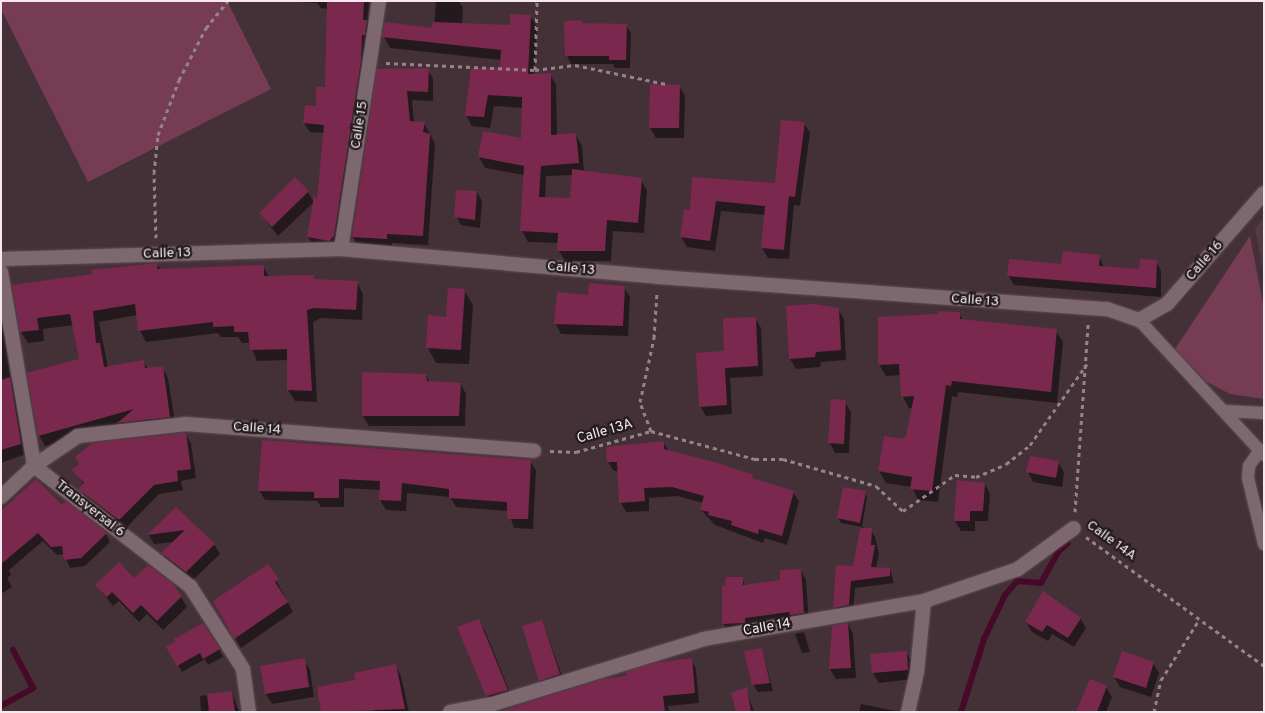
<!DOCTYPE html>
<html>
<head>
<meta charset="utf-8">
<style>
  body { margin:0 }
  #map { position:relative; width:1265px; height:713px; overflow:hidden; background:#443138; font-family:Overpass,sans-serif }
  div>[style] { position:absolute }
  .built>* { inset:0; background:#543b43 }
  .green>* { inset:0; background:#763c54 }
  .shadow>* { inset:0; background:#0007 }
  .stream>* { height:6px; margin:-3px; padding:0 3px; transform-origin:3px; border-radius:3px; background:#470929 }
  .building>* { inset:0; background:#7b284e }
  .path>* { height:3px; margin-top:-1.5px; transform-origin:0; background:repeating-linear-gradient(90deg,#948389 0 4px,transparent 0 8px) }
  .roads { filter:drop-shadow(0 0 1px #5f4e55) drop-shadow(0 0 1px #5f4e55) }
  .service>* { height:12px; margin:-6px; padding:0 6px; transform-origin:6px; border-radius:6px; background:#7e6870 }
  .minor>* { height:14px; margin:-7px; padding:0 7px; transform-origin:7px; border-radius:7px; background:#7e6870 }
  span { translate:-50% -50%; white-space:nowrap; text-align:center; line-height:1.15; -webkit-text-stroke:4.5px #241c1f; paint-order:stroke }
  .street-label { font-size:14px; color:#f6e9ed }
  .frame { position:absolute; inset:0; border:2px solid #f6e9ed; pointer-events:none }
</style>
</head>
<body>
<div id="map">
  <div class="built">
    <div style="clip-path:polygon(1264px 218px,1264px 275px,1255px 228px)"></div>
  </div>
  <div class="green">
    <div style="clip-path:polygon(1px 1px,227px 1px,271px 89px,88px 182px,1px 9px)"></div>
    <div style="clip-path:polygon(1250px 236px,1264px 309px,1264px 399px,1230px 394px,1207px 382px,1175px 349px)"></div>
  </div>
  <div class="shadow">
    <div style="clip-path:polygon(275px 1px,369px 1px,368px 23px,372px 30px,337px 249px,313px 246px,308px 237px,318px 202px,325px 133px,310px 132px,304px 123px,326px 89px,328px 9px,321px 8px,317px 3px)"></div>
    <div style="clip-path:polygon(evenodd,436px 1px,459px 1px,463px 8px,462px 25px,511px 26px,531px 17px,537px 27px,534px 75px,550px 74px,556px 85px,557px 136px,576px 135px,582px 146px,584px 172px,641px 180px,647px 190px,644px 233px,613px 231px,611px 261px,565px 261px,559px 251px,559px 243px,528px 242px,522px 231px,524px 175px,485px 168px,479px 157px,484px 133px,522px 140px,523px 108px,494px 106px,490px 128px,472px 126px,466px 116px,501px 69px,501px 60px,390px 48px,384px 37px,434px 29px,436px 1px,573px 175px,571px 200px,545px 199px,546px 176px,573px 175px)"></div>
    <div style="clip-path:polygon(566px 22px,626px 25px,631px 33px,630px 68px,615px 68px,613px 64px,571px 64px,567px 56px)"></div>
    <div style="clip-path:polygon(379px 70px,428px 70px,433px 79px,433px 101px,412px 100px,414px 123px,424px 123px,435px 144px,428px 245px,392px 243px,392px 248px,358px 246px,353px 237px)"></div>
    <div style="clip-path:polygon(679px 86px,685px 96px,684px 138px,656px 138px,650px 128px)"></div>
    <div style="clip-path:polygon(804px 123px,810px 133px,800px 206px,794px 205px,789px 259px,768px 258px,762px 248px,765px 215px,721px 211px,715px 251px,687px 247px,681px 237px,691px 211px,694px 178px,776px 184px)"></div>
    <div style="clip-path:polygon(308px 192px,314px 202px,278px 236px,260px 213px)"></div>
    <div style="clip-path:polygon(477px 192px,482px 201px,480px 228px,461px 225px,456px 216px)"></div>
    <div style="clip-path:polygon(1099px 256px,1104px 268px,1141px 271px,1156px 261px,1161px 271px,1161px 297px,1014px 285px,1008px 275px)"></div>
    <div style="clip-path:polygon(157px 264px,161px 270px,263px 266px,270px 278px,313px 277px,315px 280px,357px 282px,363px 294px,362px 320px,321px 318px,313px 322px,317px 402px,295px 401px,288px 390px,289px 360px,257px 361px,250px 343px,242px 343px,238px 337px,221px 337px,218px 333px,146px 342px,140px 331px,137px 315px,99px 322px,108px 368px,143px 361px,148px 369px,162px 367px,168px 378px,176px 428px,121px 426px,45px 446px,39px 435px,80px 360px,74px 325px,43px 329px,44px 341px,28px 343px,21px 332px,13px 286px)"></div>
    <div style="clip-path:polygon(624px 287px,630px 297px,628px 336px,561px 334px,556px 324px,590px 296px)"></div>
    <div style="clip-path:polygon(464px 290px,473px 305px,469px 364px,436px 363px,428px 348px)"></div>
    <div style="clip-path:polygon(788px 307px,838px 309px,844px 319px,846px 360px,821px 362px,820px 367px,796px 369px,790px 359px)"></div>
    <div style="clip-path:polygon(1px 313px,11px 381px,15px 389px,26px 454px,1px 463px)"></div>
    <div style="clip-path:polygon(959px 314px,963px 320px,1056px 331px,1063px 342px,1057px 403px,958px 392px,957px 397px,952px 396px,938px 502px,918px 500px,912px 487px,886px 483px,879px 471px,907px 437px,912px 408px,909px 408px,903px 397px,901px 375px,886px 376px,879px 364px)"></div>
    <div style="clip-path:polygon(755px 318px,761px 328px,763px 376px,730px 378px,732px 414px,706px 416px,700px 406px,725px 352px)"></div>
    <div style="clip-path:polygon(426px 375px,430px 383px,461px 384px,466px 394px,465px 426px,369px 426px,363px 416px)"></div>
    <div style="clip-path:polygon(845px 402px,851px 412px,849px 453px,835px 453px,830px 443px)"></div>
    <div style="clip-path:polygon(185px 434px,191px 443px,196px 478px,181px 481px,183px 490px,159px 494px,125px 529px,85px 498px,80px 489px,84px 485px,74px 470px)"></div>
    <div style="clip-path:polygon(263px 442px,530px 461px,536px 470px,533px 529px,514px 528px,508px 511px,456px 507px,450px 497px,407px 493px,406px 511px,386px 510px,380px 500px,381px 490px,344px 488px,344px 507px,321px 507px,317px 501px,265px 500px,259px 490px)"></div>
    <div style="clip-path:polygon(663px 442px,669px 451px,793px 492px,799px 501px,787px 545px,765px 538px,763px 543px,715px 525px,701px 510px,703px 503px,678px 496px,649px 498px,649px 511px,626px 512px,621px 503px,619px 471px,614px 471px,608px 462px)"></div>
    <div style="clip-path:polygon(1058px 462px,1064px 472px,1062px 487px,1033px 482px,1028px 472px)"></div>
    <div style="clip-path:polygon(985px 484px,990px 494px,988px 521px,975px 521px,975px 531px,961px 531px,955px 521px)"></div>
    <div style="clip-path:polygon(864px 492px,867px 497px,862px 527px,841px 523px,838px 518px)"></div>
    <div style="clip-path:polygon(62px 507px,106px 534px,110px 542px,85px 566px,70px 568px,64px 554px,57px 555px,43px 541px,9px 570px,11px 575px,7px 578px,12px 587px,1px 594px,1px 512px)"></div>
    <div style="clip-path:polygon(176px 509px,214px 544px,220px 554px,192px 581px,168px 563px,163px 553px,175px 542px,154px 544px,149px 535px)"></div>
    <div style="clip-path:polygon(862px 527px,871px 530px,875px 537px,879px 554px,876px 568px,890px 569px,894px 583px,855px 588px,853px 612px,838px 615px,834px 608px,854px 567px)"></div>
    <div style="clip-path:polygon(268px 565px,293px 612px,241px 648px,214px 602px)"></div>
    <div style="clip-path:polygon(801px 570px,806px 580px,809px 622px,729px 634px,724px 624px,742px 579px,746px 586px,781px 581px)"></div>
    <div style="clip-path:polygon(134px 580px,181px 597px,187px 607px,163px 630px,147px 614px,139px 622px,119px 601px,113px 606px,97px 585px)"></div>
    <div style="clip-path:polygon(1080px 618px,1086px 628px,1074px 647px,1052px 634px,1048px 641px,1032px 632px,1026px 622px)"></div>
    <div style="clip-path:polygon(479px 621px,485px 631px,513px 700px,493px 706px,487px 696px,459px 628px)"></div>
    <div style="clip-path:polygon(542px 621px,565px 684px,546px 690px,540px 680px)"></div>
    <div style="clip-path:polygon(848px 624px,853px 634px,856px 678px,836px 679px,830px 669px)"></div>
    <div style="clip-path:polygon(804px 632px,810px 652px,802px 653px,795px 634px)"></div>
    <div style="clip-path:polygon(168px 647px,219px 649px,223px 657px,208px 665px,205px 659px,182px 672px)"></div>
    <div style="clip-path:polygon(762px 649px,773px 691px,758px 692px,753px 684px)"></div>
    <div style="clip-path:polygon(906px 652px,912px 662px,913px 679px,879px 683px,873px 673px)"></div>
    <div style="clip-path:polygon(691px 659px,696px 669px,699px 703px,668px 706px,669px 712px,502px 712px)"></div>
    <div style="clip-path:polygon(304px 660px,310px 670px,314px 697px,272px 704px,266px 694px,261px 667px)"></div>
    <div style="clip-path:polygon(1153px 663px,1159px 673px,1151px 697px,1120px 687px,1114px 677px)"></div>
    <div style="clip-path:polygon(396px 666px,401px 676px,409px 712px,374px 712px,364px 672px)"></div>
    <div style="clip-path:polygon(1106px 687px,1112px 697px,1106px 712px,1079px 712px)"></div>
    <div style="clip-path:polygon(746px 688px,754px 712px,737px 712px)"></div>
    <div style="clip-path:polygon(232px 692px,239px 712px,201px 712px,200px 696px)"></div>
    <div style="clip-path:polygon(861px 704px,896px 711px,897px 712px,859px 712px)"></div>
  </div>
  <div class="stream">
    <div style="left:1px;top:706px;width:37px;rotate:-29deg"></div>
    <div style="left:33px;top:688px;width:43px;rotate:-117.8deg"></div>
    <div style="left:961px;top:712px;width:77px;rotate:-72.5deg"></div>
    <div style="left:984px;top:639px;width:49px;rotate:-64.5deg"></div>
    <div style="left:1005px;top:595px;width:18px;rotate:-49deg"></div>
    <div style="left:1017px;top:581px;width:24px;rotate:5deg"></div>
    <div style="left:1041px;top:583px;width:35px;rotate:-61deg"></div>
    <div style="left:1058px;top:552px;width:13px;rotate:-42deg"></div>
  </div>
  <div class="building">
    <div style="clip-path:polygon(327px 1px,364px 1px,363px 20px,367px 20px,365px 35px,362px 35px,361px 60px,334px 236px,329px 241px,307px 237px,314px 196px,317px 199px,324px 125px,303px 123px,305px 105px,316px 106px,316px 87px,325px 87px)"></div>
    <div style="clip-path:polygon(510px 14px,531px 15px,528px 74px,551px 73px,551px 135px,576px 133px,579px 163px,541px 166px,539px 197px,570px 198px,572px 169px,642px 178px,638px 223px,607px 220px,605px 251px,557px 251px,558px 233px,520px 231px,524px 166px,478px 157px,483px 131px,521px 138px,522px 97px,488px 95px,484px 117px,465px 116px,471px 68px,500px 68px,501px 50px,382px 37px,385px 22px,432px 28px,433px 22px,510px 25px)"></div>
    <div style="clip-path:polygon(582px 20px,582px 23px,627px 24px,626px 60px,609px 60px,609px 56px,565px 56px,564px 21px)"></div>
    <div style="clip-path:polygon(429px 68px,428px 92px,407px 91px,410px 121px,425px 122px,423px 132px,430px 134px,423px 236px,387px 234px,387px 239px,352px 237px,377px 69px)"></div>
    <div style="clip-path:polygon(650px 84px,680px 85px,679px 128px,649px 128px)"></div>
    <div style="clip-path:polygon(781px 120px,805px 122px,795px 197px,789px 196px,784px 250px,761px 248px,765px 206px,716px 201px,710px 241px,680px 237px,684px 209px,690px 210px,692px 177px,775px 183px)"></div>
    <div style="clip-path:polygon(295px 177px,309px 191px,272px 227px,259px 213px)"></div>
    <div style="clip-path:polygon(456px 190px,477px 191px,475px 220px,454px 217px)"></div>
    <div style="clip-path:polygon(1063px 251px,1100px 255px,1099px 266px,1139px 269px,1140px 259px,1157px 260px,1156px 288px,1007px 276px,1009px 259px,1061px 264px)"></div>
    <div style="clip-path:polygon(158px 263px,157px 269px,264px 265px,264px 276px,314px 275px,314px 279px,358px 281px,356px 310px,314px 308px,307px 310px,312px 391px,287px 390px,287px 349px,250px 350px,248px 332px,234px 332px,234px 326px,213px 327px,213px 322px,138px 331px,135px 304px,93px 311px,96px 343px,100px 343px,104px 367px,144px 360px,145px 368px,163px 366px,170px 417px,117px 423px,134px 409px,38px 436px,27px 373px,79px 359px,70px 314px,37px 318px,39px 330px,20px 332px,12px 285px,92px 274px,91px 270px)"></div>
    <div style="clip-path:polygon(589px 283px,625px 286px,623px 326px,554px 324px,557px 292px,588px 295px)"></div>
    <div style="clip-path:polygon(448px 288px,465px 289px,461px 350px,426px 348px,428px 315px,446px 317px)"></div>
    <div style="clip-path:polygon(814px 304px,839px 308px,841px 350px,816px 352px,815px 357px,789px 359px,786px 306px)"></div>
    <div style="clip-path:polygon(938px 311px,960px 312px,960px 319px,1057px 329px,1051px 392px,952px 381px,951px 386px,946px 385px,932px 491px,910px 489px,912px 477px,878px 471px,884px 436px,902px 439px,906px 436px,914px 396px,901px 397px,899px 364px,878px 365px,878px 317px,938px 314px)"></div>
    <div style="clip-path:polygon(756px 317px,758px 366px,725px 368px,727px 405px,699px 407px,696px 353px,724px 351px,723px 318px)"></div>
    <div style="clip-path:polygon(362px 372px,426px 374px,427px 381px,461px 383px,459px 416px,362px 416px)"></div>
    <div style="clip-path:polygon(10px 377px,21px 444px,1px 450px,1px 380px)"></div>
    <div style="clip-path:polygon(831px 399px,846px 400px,844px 444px,828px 443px)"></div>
    <div style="clip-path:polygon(186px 433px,191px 469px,177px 471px,178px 481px,154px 485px,119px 520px,78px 489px,84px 483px,72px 470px,79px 464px,75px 457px,92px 443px)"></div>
    <div style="clip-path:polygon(262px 440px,531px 460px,528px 519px,507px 519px,507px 502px,449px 498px,449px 489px,402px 483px,401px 501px,379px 500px,380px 481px,339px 479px,339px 498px,314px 498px,314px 492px,258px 491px)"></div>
    <div style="clip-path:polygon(664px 441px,664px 449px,721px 464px,753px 475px,752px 478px,794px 491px,782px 536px,759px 529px,758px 534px,731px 525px,732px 521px,708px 515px,709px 512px,700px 510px,704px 496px,672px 487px,644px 488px,645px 501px,619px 503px,617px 462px,607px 462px,606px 447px)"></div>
    <div style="clip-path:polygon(1030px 456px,1059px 461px,1056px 478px,1026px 472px)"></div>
    <div style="clip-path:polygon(36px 479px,62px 505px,66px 501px,107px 533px,81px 558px,64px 560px,62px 546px,51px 547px,38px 533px,1px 564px,1px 511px)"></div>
    <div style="clip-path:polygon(957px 480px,985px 483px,983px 511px,970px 511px,970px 521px,954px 521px)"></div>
    <div style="clip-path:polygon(843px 487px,866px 491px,860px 523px,837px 518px)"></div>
    <div style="clip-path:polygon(176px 507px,215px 544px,186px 572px,161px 553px,185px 530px,147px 535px)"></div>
    <div style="clip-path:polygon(860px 528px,872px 528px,871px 545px,875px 545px,871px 567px,890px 568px,890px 576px,851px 581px,849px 605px,833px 608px,836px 565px,853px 566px)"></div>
    <div style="clip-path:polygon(119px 562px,134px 578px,148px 565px,173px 584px,182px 596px,157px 621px,141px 605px,133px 613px,112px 592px,107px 597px,95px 585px)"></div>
    <div style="clip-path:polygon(268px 564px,279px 579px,275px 582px,288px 602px,234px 639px,213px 601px)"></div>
    <div style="clip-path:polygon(801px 569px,804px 613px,790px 615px,789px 612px,745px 618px,745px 623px,722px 624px,722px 586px,725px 586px,726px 577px,743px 577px,743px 585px,780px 580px,780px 570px)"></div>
    <div style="clip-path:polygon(1043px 591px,1081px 618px,1068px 638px,1047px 625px,1042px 632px,1025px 622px)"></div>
    <div style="clip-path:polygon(479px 619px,508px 690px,486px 696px,457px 627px)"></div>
    <div style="clip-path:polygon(542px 620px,560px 674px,539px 681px,522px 626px)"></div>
    <div style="clip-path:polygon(203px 623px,220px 649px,203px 659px,200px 653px,177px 666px,166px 647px,176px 641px,174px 639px)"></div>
    <div style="clip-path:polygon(848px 623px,851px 668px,829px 669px,832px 626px)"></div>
    <div style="clip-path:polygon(762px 648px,770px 683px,752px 685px,744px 651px)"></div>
    <div style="clip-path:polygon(907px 651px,908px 670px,872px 673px,870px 654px)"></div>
    <div style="clip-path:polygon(1122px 651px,1154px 662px,1146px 688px,1113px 677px)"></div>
    <div style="clip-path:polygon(305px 658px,309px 687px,265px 694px,260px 666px)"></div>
    <div style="clip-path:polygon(692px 658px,695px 693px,663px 696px,665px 712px,498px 712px,603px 679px,626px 676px,626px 672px,654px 663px)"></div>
    <div style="clip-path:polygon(396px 664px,405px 709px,321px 712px,317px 687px,355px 680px,354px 673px)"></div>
    <div style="clip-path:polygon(1090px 679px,1107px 686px,1097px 712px,1076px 712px)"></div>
    <div style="clip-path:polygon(747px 687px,751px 712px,736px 712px,731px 693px)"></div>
    <div style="clip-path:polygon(232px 691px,235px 712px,209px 712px,207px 694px)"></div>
  </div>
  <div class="path">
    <div style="left:386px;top:63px;width:149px;rotate:2.7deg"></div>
    <div style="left:535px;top:70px;width:40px;rotate:-7.1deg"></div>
    <div style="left:575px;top:65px;width:93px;rotate:11.8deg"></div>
    <div style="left:535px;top:70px;width:69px;rotate:-88.3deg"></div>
    <div style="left:156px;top:238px;width:65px;rotate:-91.8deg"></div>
    <div style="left:154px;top:173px;width:38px;rotate:-84deg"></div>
    <div style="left:158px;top:135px;width:59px;rotate:-69.1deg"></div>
    <div style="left:179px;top:80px;width:59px;rotate:-62.6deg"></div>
    <div style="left:206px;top:28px;width:35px;rotate:-51deg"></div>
    <div style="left:651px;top:431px;width:31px;rotate:-111deg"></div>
    <div style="left:640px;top:402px;width:66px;rotate:-77.7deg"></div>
    <div style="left:654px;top:338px;width:46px;rotate:-86.3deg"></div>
    <div style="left:550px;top:451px;width:26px;rotate:2deg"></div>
    <div style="left:576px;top:452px;width:78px;rotate:-15.6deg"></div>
    <div style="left:651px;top:431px;width:108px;rotate:15.1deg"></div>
    <div style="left:755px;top:459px;width:28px"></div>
    <div style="left:783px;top:459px;width:97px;rotate:16.2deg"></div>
    <div style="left:876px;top:486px;width:37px;rotate:43deg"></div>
    <div style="left:903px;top:511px;width:63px;rotate:-34.7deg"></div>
    <div style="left:955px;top:475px;width:21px;rotate:5deg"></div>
    <div style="left:976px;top:477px;width:33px;rotate:-23deg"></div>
    <div style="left:1006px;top:464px;width:31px;rotate:-38deg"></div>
    <div style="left:1030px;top:445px;width:99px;rotate:-54.9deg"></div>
    <div style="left:1075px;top:512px;width:188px;rotate:-86deg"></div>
    <div style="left:1086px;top:537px;width:220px;rotate:35.9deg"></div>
    <div style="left:1154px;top:712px;width:33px;rotate:-78deg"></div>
    <div style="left:1161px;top:680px;width:71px;rotate:-57.7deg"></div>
  </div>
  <div class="roads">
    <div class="service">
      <div style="left:1139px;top:320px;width:184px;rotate:47.2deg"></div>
      <div style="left:1225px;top:411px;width:39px;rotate:3deg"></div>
      <div style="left:1258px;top:453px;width:16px;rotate:125deg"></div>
      <div style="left:1249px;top:466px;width:12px;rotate:95deg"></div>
      <div style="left:1248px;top:478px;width:68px;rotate:76.4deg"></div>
    </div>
    <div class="minor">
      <div style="left:341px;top:249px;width:251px;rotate:-81.3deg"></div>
      <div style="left:1px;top:259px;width:340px;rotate:-1.7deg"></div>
      <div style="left:341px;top:249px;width:318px;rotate:5deg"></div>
      <div style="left:658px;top:277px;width:450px;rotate:4.1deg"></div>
      <div style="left:1107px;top:309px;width:34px;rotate:19deg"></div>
      <div style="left:1139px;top:320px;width:32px;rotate:-30deg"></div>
      <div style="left:1167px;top:304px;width:147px;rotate:-48.9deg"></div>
      <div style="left:1px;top:272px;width:197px;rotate:80.3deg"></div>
      <div style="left:34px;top:466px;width:197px;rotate:37.6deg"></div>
      <div style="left:190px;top:586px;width:98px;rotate:57.4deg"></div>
      <div style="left:243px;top:669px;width:43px;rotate:82.1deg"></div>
      <div style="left:1px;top:497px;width:45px;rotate:-43.2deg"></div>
      <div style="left:34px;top:466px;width:53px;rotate:-34.3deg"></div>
      <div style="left:78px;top:436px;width:109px;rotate:-6.3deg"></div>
      <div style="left:186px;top:424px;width:349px;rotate:4.4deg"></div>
      <div style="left:450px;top:712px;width:44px;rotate:-10.5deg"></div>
      <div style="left:493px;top:704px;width:221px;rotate:-17.1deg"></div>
      <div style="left:704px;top:639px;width:223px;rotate:-9.8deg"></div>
      <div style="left:924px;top:601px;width:99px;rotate:-18.8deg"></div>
      <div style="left:1018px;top:569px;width:69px;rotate:-36.2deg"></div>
      <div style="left:908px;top:712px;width:41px;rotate:-77.3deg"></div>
      <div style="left:917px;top:672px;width:71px;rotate:-84.4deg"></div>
    </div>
  </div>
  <div class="street-label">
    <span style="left:360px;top:125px;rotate:-81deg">Calle 15</span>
    <span style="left:167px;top:254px;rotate:-2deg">Calle 13</span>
    <span style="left:1205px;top:261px;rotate:-49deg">Calle 16</span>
    <span style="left:571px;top:269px;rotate:5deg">Calle 13</span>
    <span style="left:975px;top:301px;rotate:4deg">Calle 13</span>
    <span style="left:257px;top:429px;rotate:4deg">Calle 14</span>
    <span style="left:605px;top:432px;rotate:-16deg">Calle 13A</span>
    <span style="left:90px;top:509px;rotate:38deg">Transversal 6</span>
    <span style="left:1111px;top:541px;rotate:36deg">Calle 14A</span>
    <span style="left:767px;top:628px;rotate:-10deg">Calle 14</span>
  </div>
  <div class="frame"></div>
</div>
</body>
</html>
